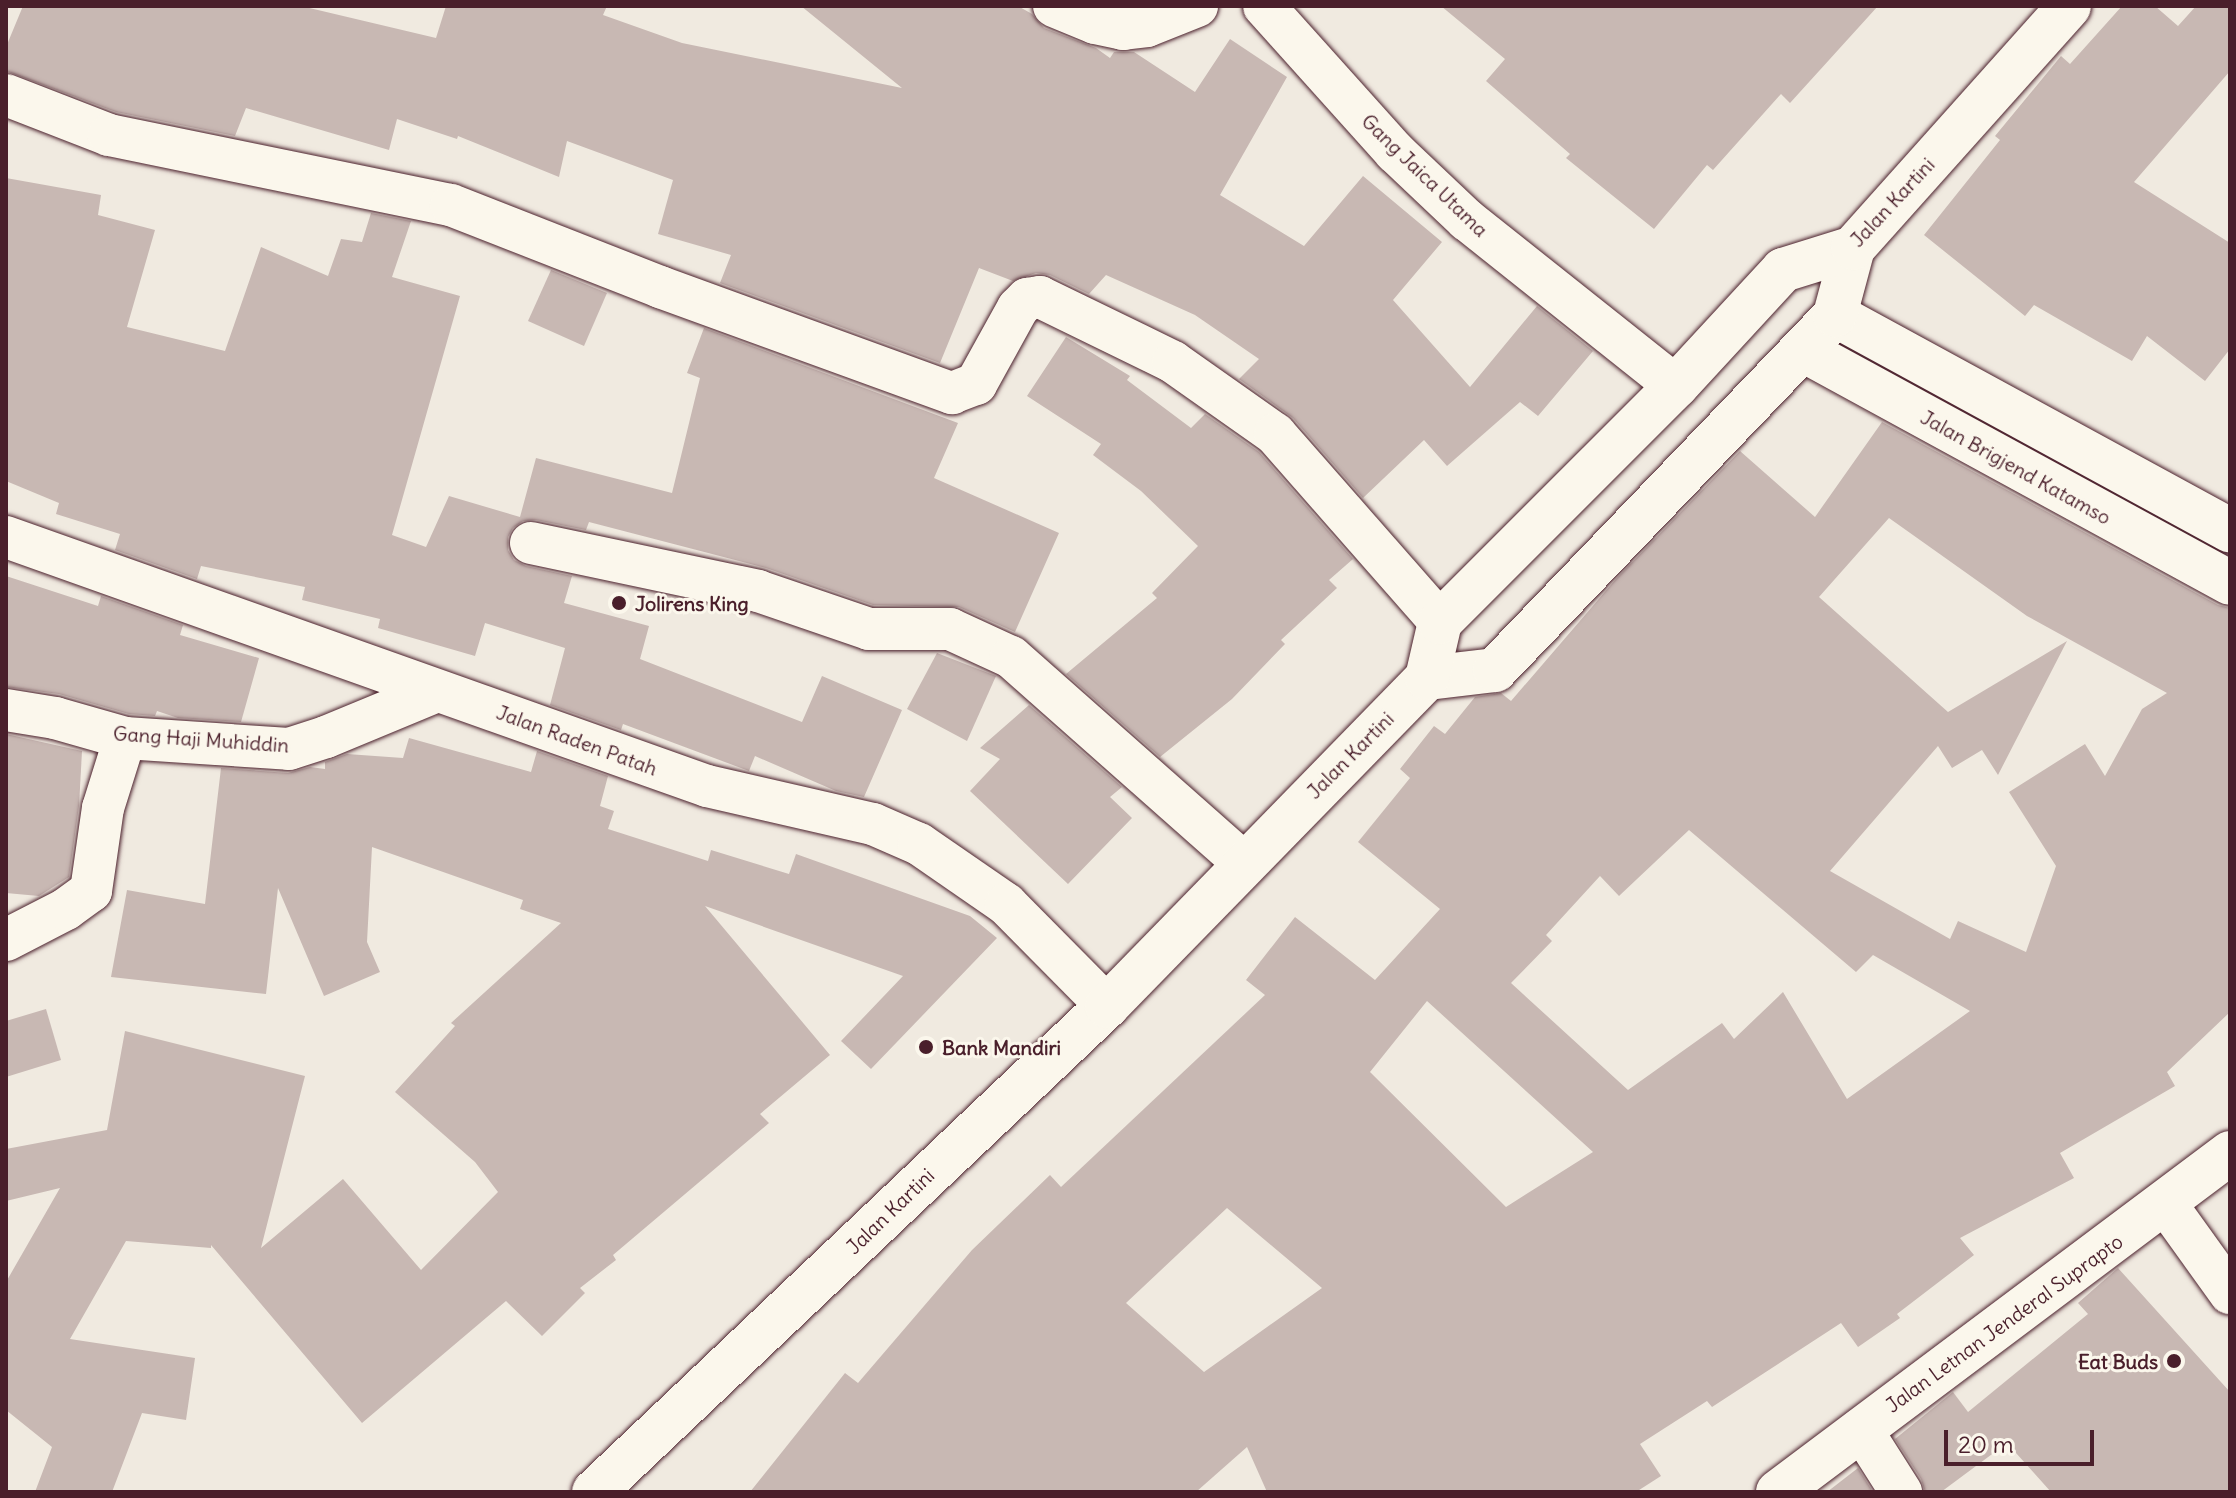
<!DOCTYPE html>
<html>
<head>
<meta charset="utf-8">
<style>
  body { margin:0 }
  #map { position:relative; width:2236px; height:1498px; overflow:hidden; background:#f0eae0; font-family:Delius,sans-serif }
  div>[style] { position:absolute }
  .building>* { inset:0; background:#c8b8b3 }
  .roads { filter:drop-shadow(0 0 2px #4a1f2b) drop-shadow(0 0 2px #4a1f2b) }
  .minor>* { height:42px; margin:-21px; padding:0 21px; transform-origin:21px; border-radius:21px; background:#fbf7ec }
  .tertiary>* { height:44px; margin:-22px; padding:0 22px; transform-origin:22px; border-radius:22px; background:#fbf7ec }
  .trunk>* { height:44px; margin:-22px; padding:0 22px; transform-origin:22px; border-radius:22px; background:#fbf7ec }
  .dots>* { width:22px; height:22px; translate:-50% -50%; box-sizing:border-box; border:4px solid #fbf7ec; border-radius:50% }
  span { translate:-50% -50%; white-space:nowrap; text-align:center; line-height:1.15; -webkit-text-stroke:6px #fbf7ec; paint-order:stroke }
  .street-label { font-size:20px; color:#4a1f2b }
  .poi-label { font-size:20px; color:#4a1f2b; font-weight:700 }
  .left { translate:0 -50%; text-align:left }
  .right { translate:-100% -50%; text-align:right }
  .frame { position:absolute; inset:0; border:8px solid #4a1f2b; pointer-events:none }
  .scale { position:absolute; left:1944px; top:1430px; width:150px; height:36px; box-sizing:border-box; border:4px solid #4a1f2b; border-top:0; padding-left:10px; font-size:24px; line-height:28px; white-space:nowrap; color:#4a1f2b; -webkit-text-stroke:6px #fbf7ec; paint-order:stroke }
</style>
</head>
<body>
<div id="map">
  <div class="building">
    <div style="clip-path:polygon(23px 6px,301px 6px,436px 38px,446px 6px,607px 6px,603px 15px,682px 43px,902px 88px,801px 6px,1018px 6px,1032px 14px,1044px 28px,1096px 48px,1110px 58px,1114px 52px,1134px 52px,1195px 92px,1230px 39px,1287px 77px,1220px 195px,1304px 246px,1363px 176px,1442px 242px,1393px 300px,1470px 387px,1537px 306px,1593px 351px,1538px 416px,1520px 402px,1447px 466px,1424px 440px,1363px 498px,1293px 418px,1239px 379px,1259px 359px,1195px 315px,1106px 275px,1089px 294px,1050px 275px,1036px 273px,1013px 281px,979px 268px,940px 363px,720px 283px,731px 255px,658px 234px,673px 180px,567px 141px,559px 177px,458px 136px,457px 139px,397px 119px,389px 150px,246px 108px,235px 136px,116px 112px,6px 71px,6px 47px)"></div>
    <div style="clip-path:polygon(1441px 6px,1878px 6px,1790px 103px,1781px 94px,1713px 170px,1707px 165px,1654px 229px,1566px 158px,1570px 154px,1486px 81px,1505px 59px)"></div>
    <div style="clip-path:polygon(2122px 6px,2155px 6px,2178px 26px,2196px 6px,2230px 6px,2230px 71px,2134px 182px,2230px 243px,2230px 349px,2205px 381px,2147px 336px,2132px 361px,2034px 305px,2025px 316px,1924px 235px,2000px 140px,1995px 136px,2061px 56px,2070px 64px)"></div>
    <div style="clip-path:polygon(6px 178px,101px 195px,98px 215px,155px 230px,127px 327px,225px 351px,261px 247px,328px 276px,341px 239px,362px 242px,371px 213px,411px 221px,392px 277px,460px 296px,392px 535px,426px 547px,449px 496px,520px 517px,536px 458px,672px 493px,700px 378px,687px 373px,704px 328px,958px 423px,934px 478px,1059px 533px,1015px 632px,959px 607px,873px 605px,766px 568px,589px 522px,586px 530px,536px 520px,523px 521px,513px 528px,508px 537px,508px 550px,514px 560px,526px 566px,572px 576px,564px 603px,649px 626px,640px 659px,802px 722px,822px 676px,902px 710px,864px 797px,836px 791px,755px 756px,749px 771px,623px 724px,621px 730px,550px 705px,565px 648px,485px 623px,475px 656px,378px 628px,380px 619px,302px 600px,305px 587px,201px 566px,197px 579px,115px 550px,120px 534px,56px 514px,59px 503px,6px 481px)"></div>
    <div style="clip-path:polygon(551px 270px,607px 293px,584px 346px,528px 321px)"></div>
    <div style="clip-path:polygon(1066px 337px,1130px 376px,1127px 380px,1191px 428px,1205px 414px,1259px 452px,1353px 559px,1329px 580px,1337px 588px,1281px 640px,1285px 644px,1232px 699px,1160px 757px,1066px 674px,1157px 598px,1152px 593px,1198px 546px,1141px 491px,1093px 455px,1101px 444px,1027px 396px)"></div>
    <div style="clip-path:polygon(evenodd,1882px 422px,2218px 605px,2230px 608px,2230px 1012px,2167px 1072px,2175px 1086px,2060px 1153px,2074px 1178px,1960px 1238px,1974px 1255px,1897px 1314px,1900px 1318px,1858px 1347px,1841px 1323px,1712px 1407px,1707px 1401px,1640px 1444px,1661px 1476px,1636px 1492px,1267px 1492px,1247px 1447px,1196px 1492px,750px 1492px,845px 1373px,858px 1383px,972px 1250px,1050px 1175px,1061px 1187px,1265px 995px,1246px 980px,1295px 917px,1375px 980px,1440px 909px,1358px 842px,1410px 778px,1400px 769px,1434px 726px,1445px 734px,1475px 697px,1501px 693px,1511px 701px,1616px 579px,1740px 451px,1815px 517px,1882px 422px,1889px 518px,2027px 616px,2167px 693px,2142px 709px,2105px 776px,2085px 744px,2009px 792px,2056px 866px,2026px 952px,1958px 921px,1950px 939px,1830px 871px,1938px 746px,1952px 768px,1982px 750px,1998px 775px,2067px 641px,1948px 712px,1819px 597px,1889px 518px,1882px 422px,1689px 830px,1856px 972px,1873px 955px,1970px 1011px,1847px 1099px,1783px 992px,1734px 1039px,1722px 1023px,1628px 1090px,1511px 983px,1552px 941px,1546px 935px,1600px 876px,1619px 896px,1689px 830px,1882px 422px,1427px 1001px,1593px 1152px,1506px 1207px,1370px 1072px,1427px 1001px,1882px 422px,1227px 1208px,1322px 1288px,1204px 1372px,1126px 1303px,1227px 1208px)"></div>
    <div style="clip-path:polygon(6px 576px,98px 606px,101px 596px,183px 625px,180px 635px,259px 658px,241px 722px,178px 718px,157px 711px,155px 716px,129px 714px,59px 694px,6px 687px)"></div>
    <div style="clip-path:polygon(937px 653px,996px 676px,967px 741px,907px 709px)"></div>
    <div style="clip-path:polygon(1029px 705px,1122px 787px,1110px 797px,1132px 818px,1068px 884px,970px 791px,1000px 759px,980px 748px)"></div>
    <div style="clip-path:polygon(6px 734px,82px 751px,79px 806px,69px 877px,39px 896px,6px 893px)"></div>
    <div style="clip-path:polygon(409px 738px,531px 772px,537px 751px,608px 776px,600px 806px,614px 811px,608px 829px,708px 861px,711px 850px,789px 874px,796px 854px,970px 916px,997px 938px,871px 1069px,841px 1041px,903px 976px,705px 906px,830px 1055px,760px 1114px,769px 1123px,613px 1255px,616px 1260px,580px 1288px,585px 1293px,542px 1336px,506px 1301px,362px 1423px,211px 1245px,211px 1248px,126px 1241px,70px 1339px,195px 1358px,186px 1420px,142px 1413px,112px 1492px,35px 1492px,52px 1447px,6px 1410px,6px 1282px,60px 1188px,6px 1201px,6px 1149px,107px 1130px,125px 1031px,305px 1076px,261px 1248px,343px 1179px,421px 1270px,498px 1192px,475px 1162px,395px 1092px,455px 1026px,451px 1023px,561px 923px,520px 909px,523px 900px,372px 847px,367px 942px,380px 972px,324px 996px,278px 888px,266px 994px,111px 977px,127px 890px,205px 904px,221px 768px,288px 773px,310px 767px,325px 769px,325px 762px,347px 754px,403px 758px)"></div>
    <div style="clip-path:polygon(46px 1009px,61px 1060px,6px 1077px,6px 1021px)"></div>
    <div style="clip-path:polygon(2118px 1268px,2230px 1392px,2230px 1492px,2051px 1492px,2007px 1443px,1941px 1492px,1925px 1492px,1921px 1479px,1895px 1439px,1953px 1392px,1968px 1412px,2088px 1314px,2078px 1303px)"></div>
    <div style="clip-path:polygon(1858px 1468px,1873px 1492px,1827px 1492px)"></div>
  </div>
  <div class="roads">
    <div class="minor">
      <div style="left:1054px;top:6px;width:44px;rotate:22.5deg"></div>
      <div style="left:1095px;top:23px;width:29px;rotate:12deg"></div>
      <div style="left:1123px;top:29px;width:24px;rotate:-7deg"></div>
      <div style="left:1147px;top:26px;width:54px;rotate:-21.8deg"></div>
      <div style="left:1264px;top:6px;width:196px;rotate:48.1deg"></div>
      <div style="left:1395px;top:152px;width:99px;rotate:43.4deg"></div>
      <div style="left:1467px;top:220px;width:267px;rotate:38.5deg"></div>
      <div style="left:6px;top:95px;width:110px;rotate:21.2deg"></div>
      <div style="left:109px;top:135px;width:349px;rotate:11.6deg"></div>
      <div style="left:451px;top:205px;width:225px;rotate:21.4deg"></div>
      <div style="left:660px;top:287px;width:311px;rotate:20deg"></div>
      <div style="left:952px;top:393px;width:26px;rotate:-21deg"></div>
      <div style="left:976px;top:384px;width:87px;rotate:-61.1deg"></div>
      <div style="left:1018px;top:308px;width:13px;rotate:-45deg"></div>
      <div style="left:1027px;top:299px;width:13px;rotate:-9deg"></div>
      <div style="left:1040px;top:297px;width:148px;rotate:26deg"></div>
      <div style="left:1173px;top:362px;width:125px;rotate:35.2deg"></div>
      <div style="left:1275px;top:434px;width:250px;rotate:48.7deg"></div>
      <div style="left:6px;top:537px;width:744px;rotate:19.56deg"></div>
      <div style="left:707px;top:786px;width:170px;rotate:12.9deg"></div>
      <div style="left:873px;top:824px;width:50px;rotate:23.5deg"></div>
      <div style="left:919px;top:844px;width:106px;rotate:34.6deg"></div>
      <div style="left:1006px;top:904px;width:144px;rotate:45.3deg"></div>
      <div style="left:531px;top:543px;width:232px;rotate:11.9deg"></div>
      <div style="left:758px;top:591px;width:117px;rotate:18.9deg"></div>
      <div style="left:869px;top:629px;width:81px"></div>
      <div style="left:950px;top:629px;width:67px;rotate:24.7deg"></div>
      <div style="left:1011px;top:657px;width:311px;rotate:41.5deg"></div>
      <div style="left:6px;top:710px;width:50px;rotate:9.3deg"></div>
      <div style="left:55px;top:718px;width:73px;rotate:15.9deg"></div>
      <div style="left:125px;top:738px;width:164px;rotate:3.8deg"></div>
      <div style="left:289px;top:749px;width:39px;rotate:-18deg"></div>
      <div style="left:326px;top:737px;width:120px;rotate:-22.5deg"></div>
      <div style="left:6px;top:940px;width:68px;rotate:-27.3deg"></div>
      <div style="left:66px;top:909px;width:31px;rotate:-36deg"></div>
      <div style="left:91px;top:891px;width:84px;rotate:-81.8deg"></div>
      <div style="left:103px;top:808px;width:73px;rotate:-72.6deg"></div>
      <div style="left:2166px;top:1204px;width:110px;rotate:54.3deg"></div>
      <div style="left:1861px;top:1429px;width:75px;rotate:57.6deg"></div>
    </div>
    <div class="tertiary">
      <div style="left:1835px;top:315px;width:450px;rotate:28.6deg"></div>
      <div style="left:1803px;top:350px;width:486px;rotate:28.6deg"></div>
      <div style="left:1778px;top:1492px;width:565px;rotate:-36.87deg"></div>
    </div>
    <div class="trunk">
      <div style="left:1427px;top:678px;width:68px;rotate:-6.7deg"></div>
      <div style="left:1495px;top:670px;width:492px;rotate:-46.2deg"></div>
      <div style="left:1835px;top:315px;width:69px;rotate:-75deg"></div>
      <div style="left:594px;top:1492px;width:707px;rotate:-43.45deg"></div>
      <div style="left:1107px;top:1006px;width:458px;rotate:-45.7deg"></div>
      <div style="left:1427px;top:678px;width:57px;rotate:-76.9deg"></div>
      <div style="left:1440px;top:622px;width:334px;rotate:-45deg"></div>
      <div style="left:1676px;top:386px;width:158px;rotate:-47.3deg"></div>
      <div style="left:1783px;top:270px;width:73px;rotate:-17.4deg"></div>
      <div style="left:1853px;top:248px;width:324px;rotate:-48.2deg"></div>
    </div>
  </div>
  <div class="dots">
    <div style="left:619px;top:603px;background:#4a1f2b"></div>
    <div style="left:926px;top:1047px;background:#4a1f2b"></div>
    <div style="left:2174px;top:1361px;background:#4a1f2b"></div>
  </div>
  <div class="street-label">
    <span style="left:1425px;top:175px;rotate:44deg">Gang Jaica Utama</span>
    <span style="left:1892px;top:202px;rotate:-47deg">Jalan Kartini</span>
    <span style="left:2016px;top:467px;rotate:29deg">Jalan Brigjend Katamso</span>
    <span style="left:201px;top:739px;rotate:4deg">Gang Haji Muhiddin</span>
    <span style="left:577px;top:740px;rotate:20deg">Jalan Raden Patah</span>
    <span style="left:1350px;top:755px;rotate:-45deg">Jalan Kartini</span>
    <span style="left:890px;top:1211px;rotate:-44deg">Jalan Kartini</span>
    <span style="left:2004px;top:1323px;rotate:-36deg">Jalan Letnan Jenderal Suprapto</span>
  </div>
  <div class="poi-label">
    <span class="left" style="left:635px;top:603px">Jolirens King</span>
    <span class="left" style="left:942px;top:1047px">Bank Mandiri</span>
    <span class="right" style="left:2158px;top:1361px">Eat Buds</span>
  </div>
  <div class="frame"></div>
  <div class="scale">20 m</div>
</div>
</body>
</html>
